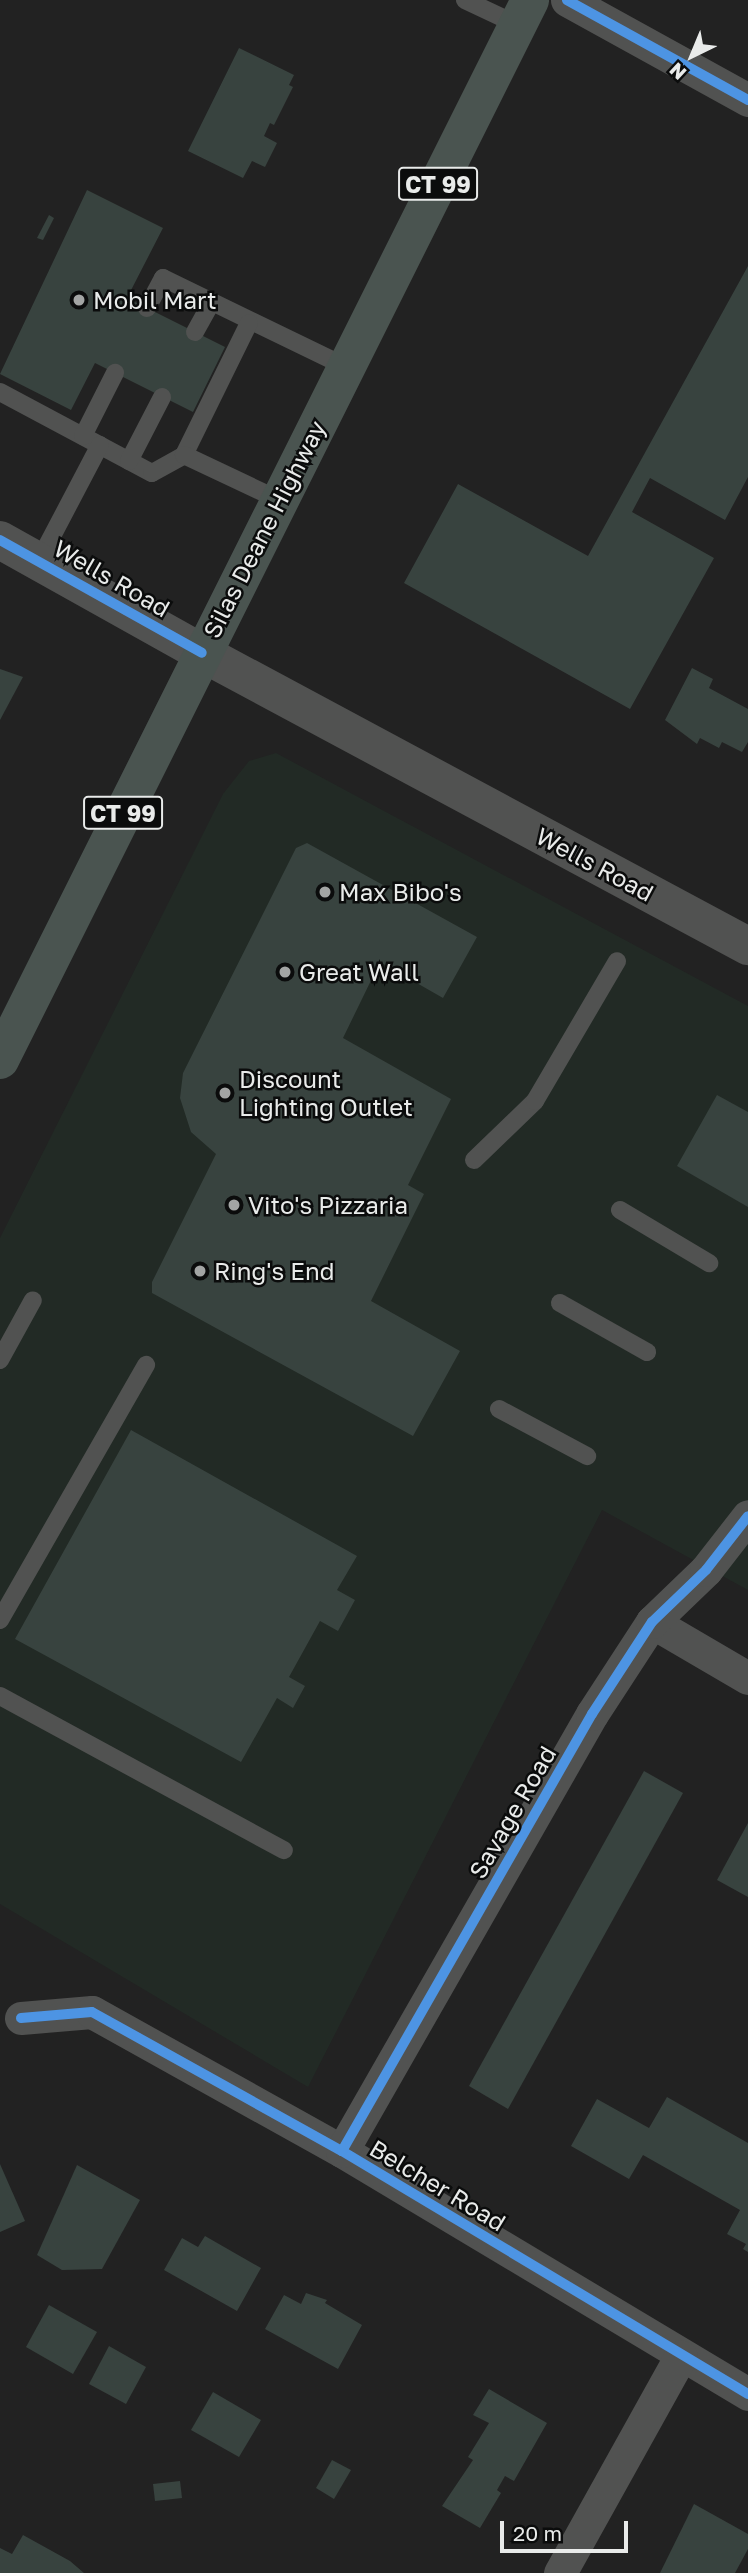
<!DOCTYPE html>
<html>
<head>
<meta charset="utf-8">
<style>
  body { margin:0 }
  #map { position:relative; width:748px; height:2573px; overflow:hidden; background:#222; font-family:"Golos Text",sans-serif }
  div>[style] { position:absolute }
  .built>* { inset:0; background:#222a25 }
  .building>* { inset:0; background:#38433f }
  .service>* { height:18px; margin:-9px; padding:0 9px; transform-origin:9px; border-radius:9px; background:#515251 }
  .minor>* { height:33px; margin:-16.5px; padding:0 16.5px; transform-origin:16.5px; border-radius:16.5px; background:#515251 }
  .tertiary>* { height:38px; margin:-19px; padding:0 19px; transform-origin:19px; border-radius:19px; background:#515251 }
  .secondary>* { height:38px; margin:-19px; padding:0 19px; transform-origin:19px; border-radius:19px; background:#515251 }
  .primary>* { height:38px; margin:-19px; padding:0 19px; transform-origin:19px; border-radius:19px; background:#4a5450 }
  .cycleway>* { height:10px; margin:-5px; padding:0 5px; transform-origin:5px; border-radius:5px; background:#4d94e3 }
  .dots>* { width:19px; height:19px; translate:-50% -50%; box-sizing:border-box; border:4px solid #0b0c0c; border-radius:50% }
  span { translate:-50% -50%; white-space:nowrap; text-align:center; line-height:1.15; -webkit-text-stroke:5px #0b0c0c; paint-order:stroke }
  .shield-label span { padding:2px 5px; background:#0b0c0c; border:2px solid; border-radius:5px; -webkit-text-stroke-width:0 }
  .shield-label { font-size:23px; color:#e9ebea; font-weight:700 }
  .poi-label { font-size:24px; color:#e9ebea }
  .left { translate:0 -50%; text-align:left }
  .street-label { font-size:24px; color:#e9ebea }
  .north { position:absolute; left:657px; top:21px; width:70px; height:70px; -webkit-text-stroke:5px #0b0c0c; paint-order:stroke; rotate:223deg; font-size:19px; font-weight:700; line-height:28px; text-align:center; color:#e9ebea }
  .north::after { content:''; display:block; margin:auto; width:24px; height:32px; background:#e9ebea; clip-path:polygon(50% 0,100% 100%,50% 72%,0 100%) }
  .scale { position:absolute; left:500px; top:2521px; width:128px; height:32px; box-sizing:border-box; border:4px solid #e9ebea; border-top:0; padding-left:9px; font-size:21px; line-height:24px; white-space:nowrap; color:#e9ebea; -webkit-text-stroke:5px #0b0c0c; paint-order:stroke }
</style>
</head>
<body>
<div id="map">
  <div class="built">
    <div style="clip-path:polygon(276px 753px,748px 1006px,748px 1590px,602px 1510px,308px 2087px,0 1904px,0 1238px,223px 794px,249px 761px)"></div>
  </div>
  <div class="building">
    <div style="clip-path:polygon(239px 48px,294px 75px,289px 85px,293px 87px,274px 125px,270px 123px,264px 136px,277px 143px,265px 167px,252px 161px,243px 178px,188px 151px)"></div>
    <div style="clip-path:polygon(87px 190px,163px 228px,127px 298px,225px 347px,193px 412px,95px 363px,71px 410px,0 374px)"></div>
    <div style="clip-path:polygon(49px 215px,54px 218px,43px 240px,37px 238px)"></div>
    <div style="clip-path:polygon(748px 266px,748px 477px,725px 520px,650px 478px,632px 512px,714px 558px,630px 709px,404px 583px,458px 484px,588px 556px)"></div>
    <div style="clip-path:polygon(692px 668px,713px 679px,709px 688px,748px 709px,748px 742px,742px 752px,722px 742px,719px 748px,700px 738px,697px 744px,665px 720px)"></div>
    <div style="clip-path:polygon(0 669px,23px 677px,0 720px)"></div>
    <div style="clip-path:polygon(307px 843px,477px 937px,443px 998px,380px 962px,343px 1038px,451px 1099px,408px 1185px,424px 1194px,371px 1301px,460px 1351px,413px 1436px,152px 1293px,152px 1282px,216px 1154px,191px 1132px,180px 1098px,183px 1073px,296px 848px)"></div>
    <div style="clip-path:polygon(717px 1095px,748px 1112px,748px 1207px,677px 1166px)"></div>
    <div style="clip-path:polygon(131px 1430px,357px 1556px,337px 1590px,355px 1600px,338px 1631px,320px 1621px,289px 1677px,305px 1686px,293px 1708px,277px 1698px,241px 1762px,15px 1639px)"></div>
    <div style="clip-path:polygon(644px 1771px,683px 1793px,508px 2109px,469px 2086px)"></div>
    <div style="clip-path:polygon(748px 1823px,748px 1897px,717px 1880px)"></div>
    <div style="clip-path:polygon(667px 2097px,748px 2143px,748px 2252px,743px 2249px,746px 2244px,727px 2234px,740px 2210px,643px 2155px,629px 2179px,571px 2146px,597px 2099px,649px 2128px)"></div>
    <div style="clip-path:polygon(0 2164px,25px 2221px,0 2232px)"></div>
    <div style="clip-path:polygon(77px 2165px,140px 2200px,102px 2269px,62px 2270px,37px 2255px)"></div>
    <div style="clip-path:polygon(205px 2236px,261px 2268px,237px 2311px,164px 2270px,182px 2238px,198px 2247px)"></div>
    <div style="clip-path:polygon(306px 2293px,327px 2300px,325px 2303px,362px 2325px,338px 2369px,265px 2329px,284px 2295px,301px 2304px)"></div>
    <div style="clip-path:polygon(49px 2305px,97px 2332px,73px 2374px,26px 2347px)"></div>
    <div style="clip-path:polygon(109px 2346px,146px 2367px,126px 2404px,89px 2384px)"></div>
    <div style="clip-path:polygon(489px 2389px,547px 2423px,514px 2481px,505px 2476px,497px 2490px,501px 2493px,480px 2528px,442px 2506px,473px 2460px,468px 2457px,489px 2423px,473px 2415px)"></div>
    <div style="clip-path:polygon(213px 2392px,261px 2420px,239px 2457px,191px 2430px)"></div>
    <div style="clip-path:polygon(332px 2460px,351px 2470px,334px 2499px,316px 2488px)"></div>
    <div style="clip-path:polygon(180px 2481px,182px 2498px,155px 2501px,153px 2484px)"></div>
    <div style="clip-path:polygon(694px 2504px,748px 2534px,748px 2549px,735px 2573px,660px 2573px)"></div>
    <div style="clip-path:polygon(23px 2535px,70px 2561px,84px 2573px,0 2573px,0 2548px,12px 2554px)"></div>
  </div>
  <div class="service">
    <div style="left:465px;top:0;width:59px;rotate:25.3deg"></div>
    <div style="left:147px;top:308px;width:34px;rotate:-62deg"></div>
    <div style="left:163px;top:278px;width:203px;rotate:25.9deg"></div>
    <div style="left:195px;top:332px;width:33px;rotate:-61deg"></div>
    <div style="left:0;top:392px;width:172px;rotate:28.1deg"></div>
    <div style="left:152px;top:473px;width:37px;rotate:-29deg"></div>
    <div style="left:184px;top:455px;width:147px;rotate:-63.8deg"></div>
    <div style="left:83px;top:436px;width:71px;rotate:-63.1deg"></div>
    <div style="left:184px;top:455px;width:105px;rotate:25.3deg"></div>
    <div style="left:129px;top:461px;width:72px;rotate:-62.7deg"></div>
    <div style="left:39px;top:561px;width:131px;rotate:-62.3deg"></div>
    <div style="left:474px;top:1160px;width:85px;rotate:-44deg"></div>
    <div style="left:535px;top:1101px;width:162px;rotate:-59.6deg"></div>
    <div style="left:620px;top:1210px;width:104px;rotate:30.8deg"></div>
    <div style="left:560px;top:1303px;width:100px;rotate:29.4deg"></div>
    <div style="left:0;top:1360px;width:68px;rotate:-61.2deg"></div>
    <div style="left:499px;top:1409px;width:100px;rotate:28.1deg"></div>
    <div style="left:0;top:1620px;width:294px;rotate:-60.2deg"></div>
    <div style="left:0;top:1696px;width:323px;rotate:28.5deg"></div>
  </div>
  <div class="minor">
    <div style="left:567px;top:0;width:207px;rotate:28.9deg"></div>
    <div style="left:652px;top:1622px;width:111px;rotate:30.3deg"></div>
    <div style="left:21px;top:2018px;width:71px;rotate:-4.8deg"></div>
    <div style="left:92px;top:2012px;width:286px;rotate:29.1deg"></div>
    <div style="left:342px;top:2151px;width:473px;rotate:30.9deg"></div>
    <div style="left:342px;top:2151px;width:503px;rotate:-60.23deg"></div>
    <div style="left:592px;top:1714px;width:110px;rotate:-56.9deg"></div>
    <div style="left:652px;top:1622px;width:75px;rotate:-43.9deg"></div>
    <div style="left:706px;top:1570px;width:68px;rotate:-52.1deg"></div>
    <div style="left:560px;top:2573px;width:248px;rotate:-60.9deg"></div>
  </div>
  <div class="tertiary">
    <div style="left:0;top:540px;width:231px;rotate:29.2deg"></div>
  </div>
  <div class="secondary">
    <div style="left:202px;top:653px;width:620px;rotate:28.22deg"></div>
  </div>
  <div class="primary">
    <div style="left:0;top:1060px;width:1185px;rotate:-63.43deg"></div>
  </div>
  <div class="cycleway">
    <div style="left:567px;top:0;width:207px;rotate:28.9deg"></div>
    <div style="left:0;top:540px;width:231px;rotate:29.2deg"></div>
    <div style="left:21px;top:2018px;width:71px;rotate:-4.8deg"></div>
    <div style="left:92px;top:2012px;width:286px;rotate:29.1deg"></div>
    <div style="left:342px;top:2151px;width:473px;rotate:30.9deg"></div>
    <div style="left:342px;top:2151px;width:503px;rotate:-60.23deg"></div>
    <div style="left:592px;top:1714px;width:110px;rotate:-56.9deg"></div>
    <div style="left:652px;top:1622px;width:75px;rotate:-43.9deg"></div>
    <div style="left:706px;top:1570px;width:68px;rotate:-52.1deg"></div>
  </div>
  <div class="dots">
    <div style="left:79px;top:300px;background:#a3a5a4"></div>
    <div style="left:325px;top:892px;background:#a3a5a4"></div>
    <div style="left:285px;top:972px;background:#a3a5a4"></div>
    <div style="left:225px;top:1093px;background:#a3a5a4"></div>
    <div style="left:234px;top:1205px;background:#a3a5a4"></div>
    <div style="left:200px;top:1271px;background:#a3a5a4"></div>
  </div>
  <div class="shield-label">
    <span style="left:438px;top:184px">CT 99</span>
    <span style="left:123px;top:813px">CT 99</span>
  </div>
  <div class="poi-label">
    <span class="left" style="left:93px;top:300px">Mobil Mart</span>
    <span class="left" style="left:339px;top:892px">Max Bibo's</span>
    <span class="left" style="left:299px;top:972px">Great Wall</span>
    <span class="left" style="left:239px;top:1093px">Discount<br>Lighting Outlet</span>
    <span class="left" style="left:248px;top:1205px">Vito's Pizzaria</span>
    <span class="left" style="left:214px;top:1271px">Ring's End</span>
  </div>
  <div class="street-label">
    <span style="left:264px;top:529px;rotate:-63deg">Silas Deane Highway</span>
    <span style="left:112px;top:578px;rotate:30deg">Wells Road</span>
    <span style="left:595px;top:864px;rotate:28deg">Wells Road</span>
    <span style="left:512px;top:1812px;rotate:-60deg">Savage Road</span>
    <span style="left:438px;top:2185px;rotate:31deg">Belcher Road</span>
  </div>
  <div class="north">N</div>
  <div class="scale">20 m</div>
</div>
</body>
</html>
